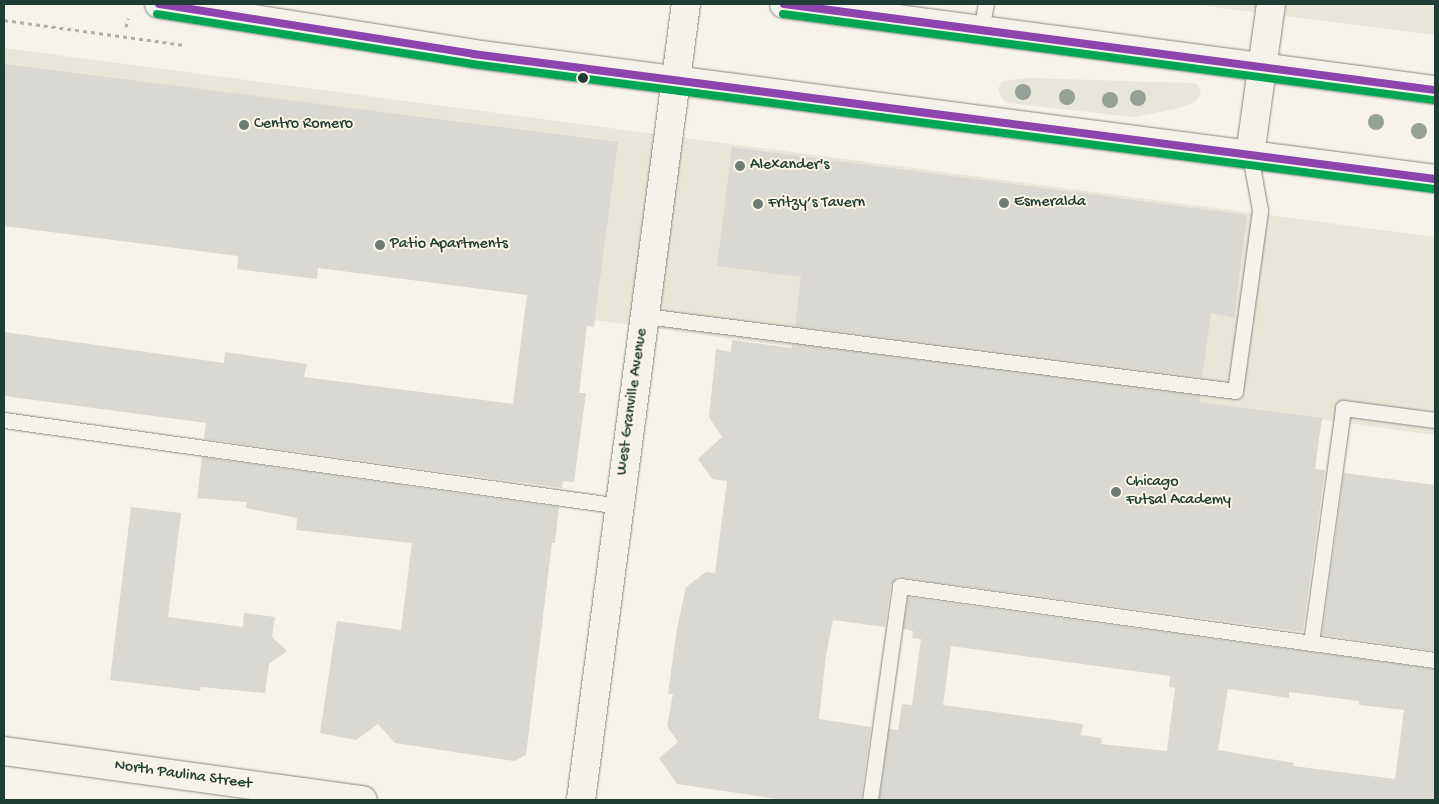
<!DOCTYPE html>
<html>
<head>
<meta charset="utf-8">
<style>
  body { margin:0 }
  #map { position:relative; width:1439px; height:804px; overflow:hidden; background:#f7f3ea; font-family:"Gochi Hand",sans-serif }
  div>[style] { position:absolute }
  .built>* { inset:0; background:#e9e5d9 }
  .green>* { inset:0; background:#e8e5da }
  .building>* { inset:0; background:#dad8d2 }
  .path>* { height:3px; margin-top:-1.5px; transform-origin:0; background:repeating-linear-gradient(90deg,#b0b2ad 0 4px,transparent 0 8px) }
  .roads { filter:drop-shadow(0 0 1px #868984) drop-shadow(0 0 1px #868984) }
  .service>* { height:15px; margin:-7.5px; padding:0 7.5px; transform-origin:7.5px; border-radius:7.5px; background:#f5f2ec }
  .minor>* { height:28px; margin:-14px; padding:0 14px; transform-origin:14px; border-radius:14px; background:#f5f2ec }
  .secondary>* { height:28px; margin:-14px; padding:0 14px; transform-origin:14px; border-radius:14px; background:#f5f2ec }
  .bus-1>* { height:8px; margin:-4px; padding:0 4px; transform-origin:4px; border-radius:4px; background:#8e44ad }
  .bus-2>* { height:8px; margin:-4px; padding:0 4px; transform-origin:4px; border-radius:4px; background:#00a651 }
  .trees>* { width:16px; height:16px; margin:-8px; border-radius:50%; background:#95a096 }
  .dots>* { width:14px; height:14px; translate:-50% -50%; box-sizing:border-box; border:2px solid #fcf5e5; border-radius:50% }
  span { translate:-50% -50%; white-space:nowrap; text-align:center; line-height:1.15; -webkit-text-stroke:4px #fcf5e5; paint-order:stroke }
  .poi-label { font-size:16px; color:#1f3d34 }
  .left { translate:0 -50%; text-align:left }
  .street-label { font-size:16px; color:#1f3d34 }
  .frame { position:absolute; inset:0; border:5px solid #1f3d34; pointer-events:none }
</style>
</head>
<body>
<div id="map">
  <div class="built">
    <div style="clip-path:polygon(1191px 4px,1435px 4px,1435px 35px)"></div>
    <div style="clip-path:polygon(4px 48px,1435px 237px,1435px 435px,595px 320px,607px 227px,4px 146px)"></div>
  </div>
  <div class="green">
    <div style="clip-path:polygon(1029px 78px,1192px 83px,1198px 85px,1201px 95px,1195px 102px,1176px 109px,1133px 117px,1008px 103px,1002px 99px,998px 89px,1002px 81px)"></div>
  </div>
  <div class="building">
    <div style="clip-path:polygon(4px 64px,618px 142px,594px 327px,587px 326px,579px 393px,586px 393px,574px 482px,563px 481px,562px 488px,204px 439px,206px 423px,4px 396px,4px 332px,224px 363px,225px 352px,307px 364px,304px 377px,513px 404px,527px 295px,318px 268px,317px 279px,237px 269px,238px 256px,4px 226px)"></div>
    <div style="clip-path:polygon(732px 147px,1247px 215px,1234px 318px,1211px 313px,1202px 377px,795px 326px,801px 277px,717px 266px)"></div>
    <div style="clip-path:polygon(732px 340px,792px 348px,792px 344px,1200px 396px,1199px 402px,1322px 418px,1315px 469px,1325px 470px,1303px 632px,897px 577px,891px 585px,885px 627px,833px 620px,826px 655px,819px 719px,871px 727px,861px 800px,784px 800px,677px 784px,659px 758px,678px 742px,667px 726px,673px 694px,668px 694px,677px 628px,686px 587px,706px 572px,715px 573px,727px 481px,712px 479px,698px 459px,722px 437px,709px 417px,716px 349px,731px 352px)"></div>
    <div style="clip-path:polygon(202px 457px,559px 507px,555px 543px,552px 543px,526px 755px,514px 761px,395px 743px,378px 724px,356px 740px,320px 733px,337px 621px,401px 630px,412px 543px,296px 530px,297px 518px,246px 508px,247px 502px,197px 498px)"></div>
    <div style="clip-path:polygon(1344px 473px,1435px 485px,1435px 651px,1322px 635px)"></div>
    <div style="clip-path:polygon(131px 507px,181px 513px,168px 617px,243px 627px,244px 613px,275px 617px,272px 637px,287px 651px,269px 664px,265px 693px,201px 687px,200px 691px,110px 680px)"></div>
    <div style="clip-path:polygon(evenodd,908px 597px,1435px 669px,1435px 800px,879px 800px,889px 729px,898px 730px,902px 704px,912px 705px,921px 639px,912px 638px,913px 631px,903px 629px,908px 597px,951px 646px,1170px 676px,1169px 687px,1175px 688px,1167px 751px,1101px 744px,1102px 738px,1081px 735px,1083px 724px,943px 705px,951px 646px,908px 597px,1228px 689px,1289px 698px,1289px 692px,1359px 701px,1359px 705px,1404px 710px,1395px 779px,1293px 766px,1294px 763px,1218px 750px,1228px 689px)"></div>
  </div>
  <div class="path">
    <div style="left:4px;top:20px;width:182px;rotate:7.9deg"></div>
    <div style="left:126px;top:27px;width:9px;rotate:-77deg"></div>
  </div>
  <div class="roads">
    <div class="service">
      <div style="left:981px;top:31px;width:27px;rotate:-80deg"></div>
      <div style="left:645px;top:316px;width:595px;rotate:7.24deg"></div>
      <div style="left:1235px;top:391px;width:183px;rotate:-82.1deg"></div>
      <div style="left:1260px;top:210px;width:56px;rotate:-100.3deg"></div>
      <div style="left:4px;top:420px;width:622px;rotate:7.95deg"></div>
      <div style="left:1311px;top:643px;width:237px;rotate:-82.2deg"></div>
      <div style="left:1343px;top:408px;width:93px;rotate:7.4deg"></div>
      <div style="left:870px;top:800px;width:216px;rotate:-82deg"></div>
      <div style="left:900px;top:586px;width:540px;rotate:7.88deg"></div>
    </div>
    <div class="minor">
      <div style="left:1250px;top:155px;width:152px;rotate:-82.1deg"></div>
      <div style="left:4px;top:751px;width:362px;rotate:7.8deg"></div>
      <div style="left:581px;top:800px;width:803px;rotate:-82.49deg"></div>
    </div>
    <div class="secondary">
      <div style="left:159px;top:4px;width:318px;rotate:9deg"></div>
      <div style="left:473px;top:54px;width:970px;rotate:7.4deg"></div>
      <div style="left:784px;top:4px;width:657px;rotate:7.53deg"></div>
    </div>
  </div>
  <div class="bus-1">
    <div style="left:159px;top:4px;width:318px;rotate:9deg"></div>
    <div style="left:473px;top:54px;width:970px;rotate:7.4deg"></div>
    <div style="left:784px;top:4px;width:657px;rotate:7.53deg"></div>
  </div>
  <div class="bus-2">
    <div style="left:157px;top:14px;width:319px;rotate:9deg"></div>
    <div style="left:472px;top:64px;width:970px;rotate:7.4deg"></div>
    <div style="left:783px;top:14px;width:657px;rotate:7.53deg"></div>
  </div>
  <div class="trees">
    <div style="left:1023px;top:92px"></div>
    <div style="left:1067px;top:97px"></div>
    <div style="left:1138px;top:98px"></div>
    <div style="left:1110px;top:100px"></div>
    <div style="left:1376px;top:122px"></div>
    <div style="left:1419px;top:131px"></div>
  </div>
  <div class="dots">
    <div style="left:583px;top:78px;background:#1f3d34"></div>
    <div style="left:244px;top:125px;background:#6b7d74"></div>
    <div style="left:740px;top:166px;background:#6b7d74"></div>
    <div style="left:1004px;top:203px;background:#6b7d74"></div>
    <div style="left:758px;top:204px;background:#6b7d74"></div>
    <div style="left:380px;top:245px;background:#6b7d74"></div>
    <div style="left:1116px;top:492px;background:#6b7d74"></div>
  </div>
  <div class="poi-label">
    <span class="left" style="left:254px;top:125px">Centro Romero</span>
    <span class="left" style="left:750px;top:166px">Alexander's</span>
    <span class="left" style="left:1014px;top:203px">Esmeralda</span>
    <span class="left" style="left:768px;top:204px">Fritzy’s Tavern</span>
    <span class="left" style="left:390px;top:245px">Patio Apartments</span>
    <span class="left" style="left:1126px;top:492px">Chicago<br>Futsal Academy</span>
  </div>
  <div class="street-label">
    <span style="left:633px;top:402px;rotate:-82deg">West Granville Avenue</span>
    <span style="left:183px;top:776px;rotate:8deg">North Paulina Street</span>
  </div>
  <div class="frame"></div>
</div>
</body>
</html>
